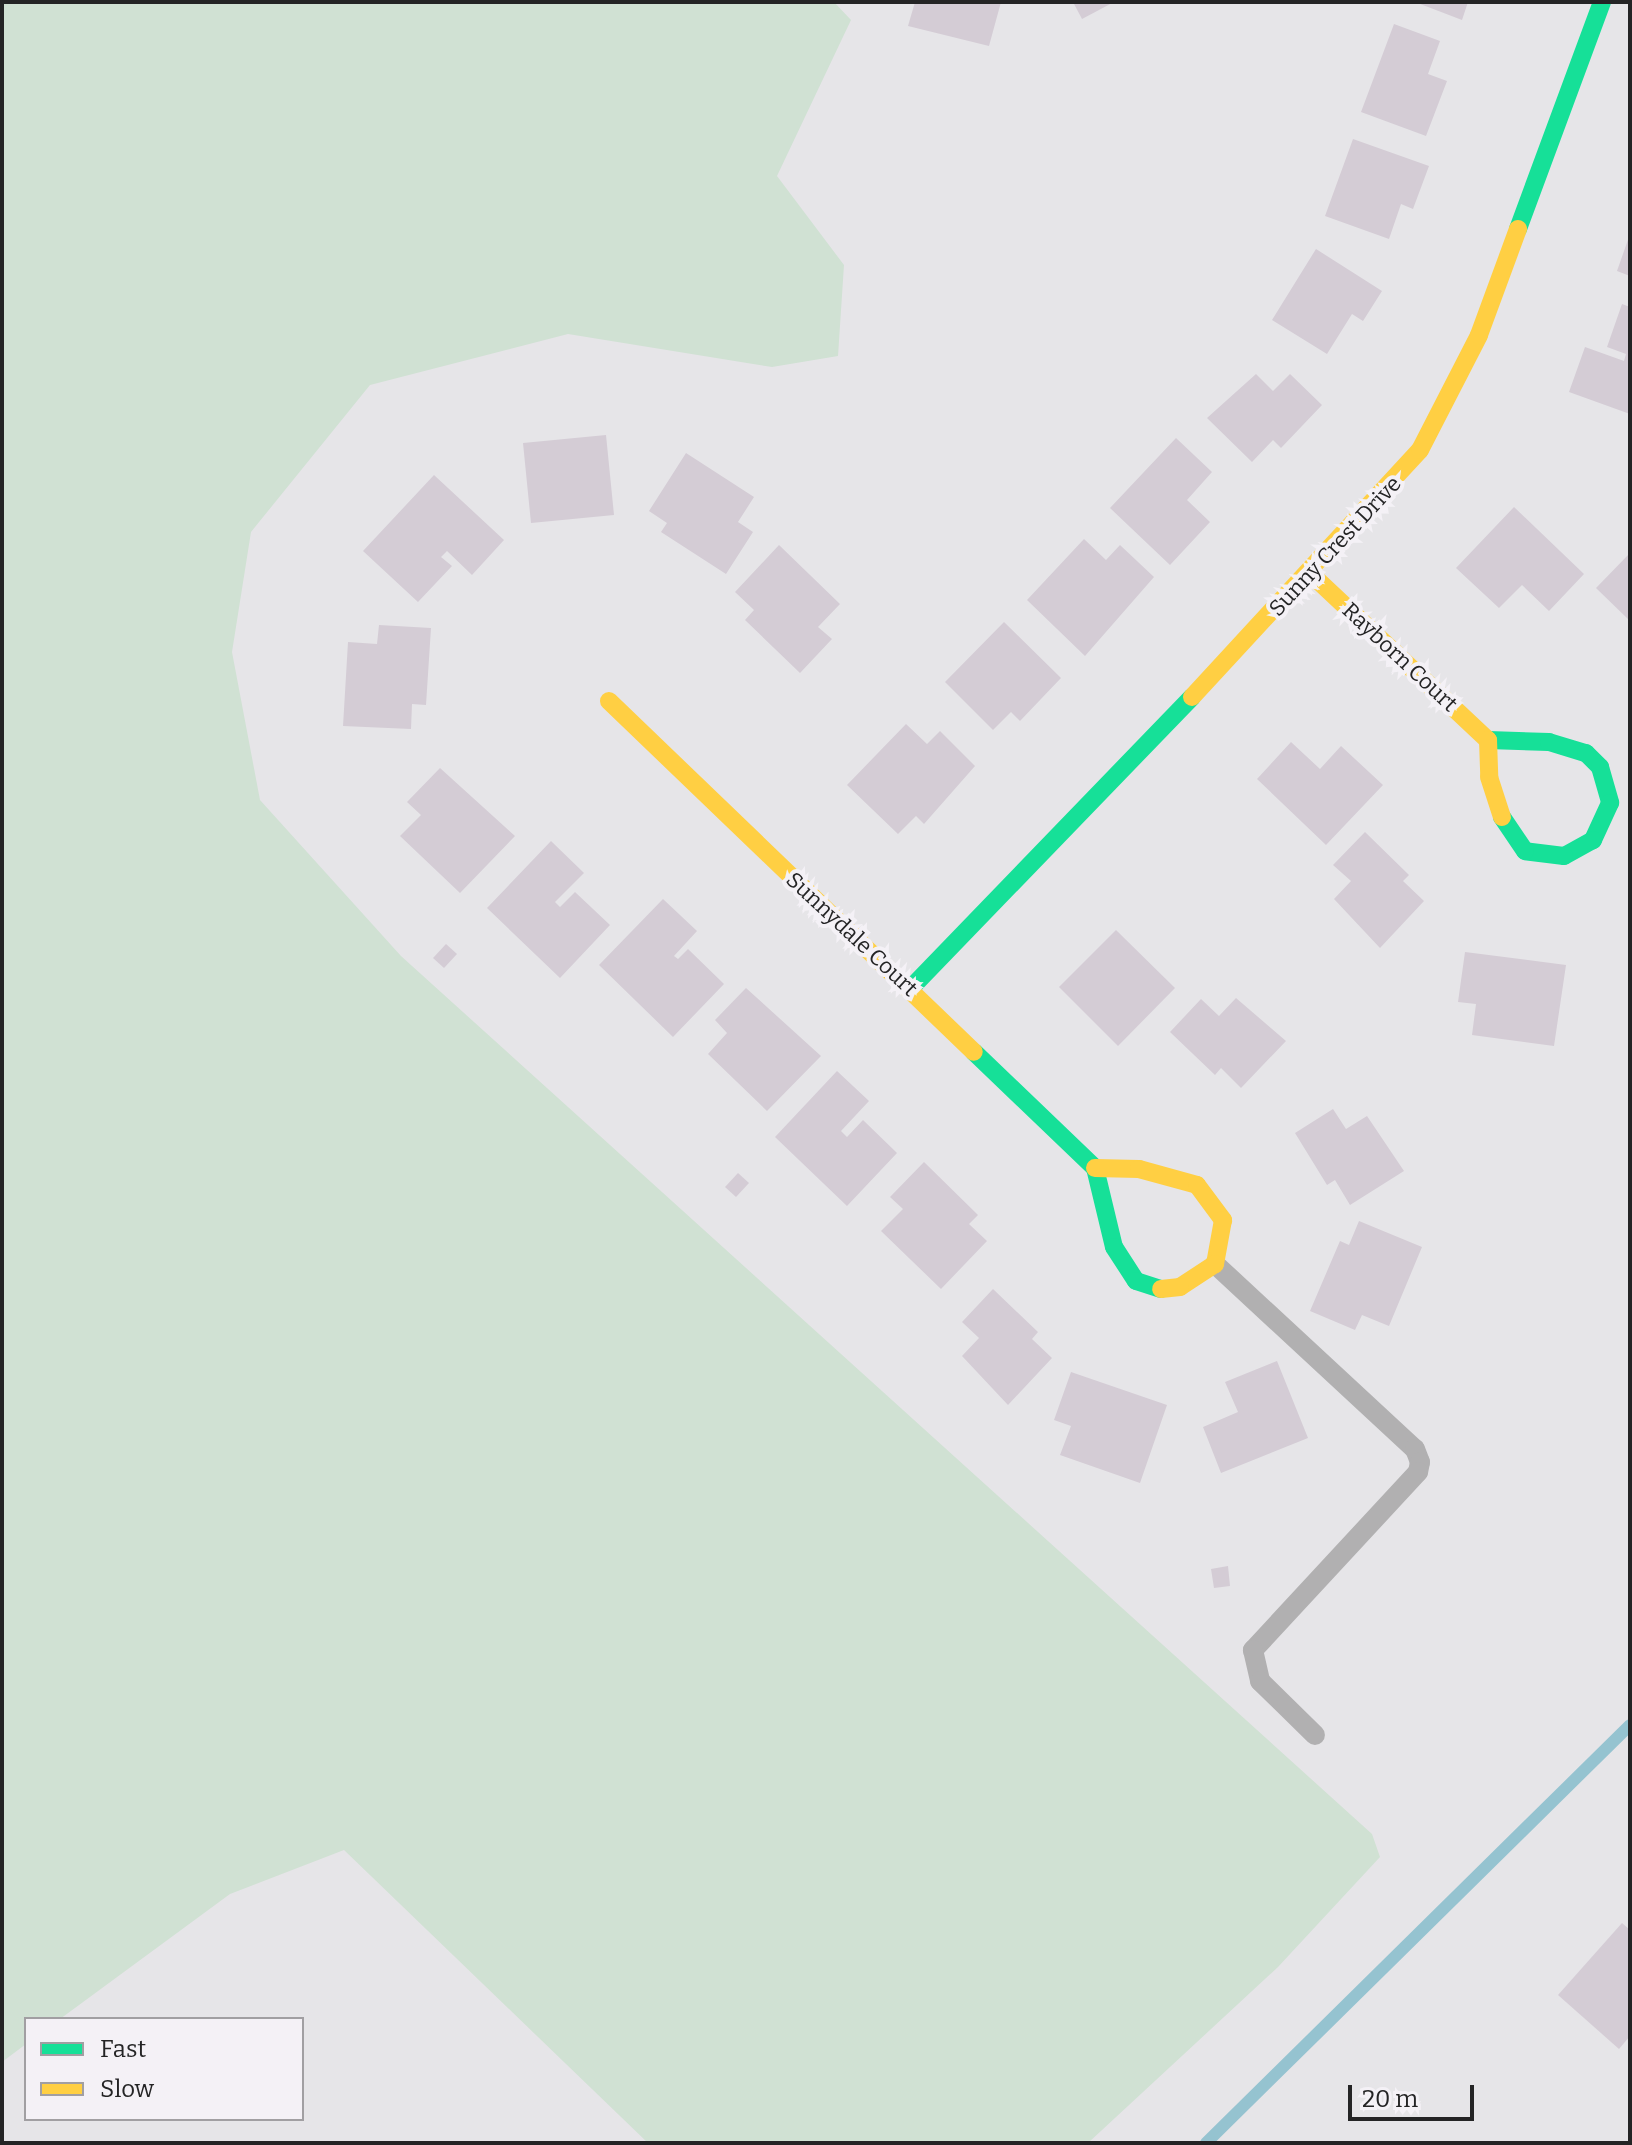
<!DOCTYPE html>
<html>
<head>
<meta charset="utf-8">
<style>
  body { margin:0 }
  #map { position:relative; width:1632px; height:2145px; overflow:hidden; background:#e6e5e8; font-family:Bitter,serif }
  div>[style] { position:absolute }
  .green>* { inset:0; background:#d0e1d3 }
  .stream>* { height:12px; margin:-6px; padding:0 6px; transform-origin:6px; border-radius:6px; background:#95c3d0 }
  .building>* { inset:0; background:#d4ccd5 }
  .lane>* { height:20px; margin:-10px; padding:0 10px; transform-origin:10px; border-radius:10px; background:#b1b0b1 }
  .fast>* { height:18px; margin:-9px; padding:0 9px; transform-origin:9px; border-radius:9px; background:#16e098 }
  .slow>* { height:18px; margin:-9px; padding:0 9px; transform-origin:9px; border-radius:9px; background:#ffcf43 }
  span { translate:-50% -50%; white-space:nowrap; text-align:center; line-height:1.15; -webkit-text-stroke:8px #f4f1f6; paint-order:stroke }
  .street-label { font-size:22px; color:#242425 }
  .frame { position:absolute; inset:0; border:4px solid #242425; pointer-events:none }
  .legend { position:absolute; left:24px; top:2017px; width:280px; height:104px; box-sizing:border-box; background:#f4f1f6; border:2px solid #a19fa2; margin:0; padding:10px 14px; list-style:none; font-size:24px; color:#242425 }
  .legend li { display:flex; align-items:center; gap:16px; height:40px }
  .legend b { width:40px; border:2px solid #a19fa2 }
  .scale { position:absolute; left:1348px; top:2085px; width:126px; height:36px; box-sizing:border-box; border:4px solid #242425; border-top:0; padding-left:10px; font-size:24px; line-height:28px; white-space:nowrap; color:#242425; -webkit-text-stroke:6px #f4f1f6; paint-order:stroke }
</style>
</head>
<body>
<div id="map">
  <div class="green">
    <div style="clip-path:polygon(2px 2px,834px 2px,851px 20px,777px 176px,844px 265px,838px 356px,772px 367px,568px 334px,370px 385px,251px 532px,232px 652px,260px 800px,401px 956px,1372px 1834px,1380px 1857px,1278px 1967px,1088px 2143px,648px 2143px,344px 1850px,230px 1894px,60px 2019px,26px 2019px,26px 2044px,2px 2062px)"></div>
  </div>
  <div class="stream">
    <div style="left:1206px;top:2143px;width:595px;rotate:-44.59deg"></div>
  </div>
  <div class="building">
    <div style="clip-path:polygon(915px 2px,1001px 2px,989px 46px,908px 26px)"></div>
    <div style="clip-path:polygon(1073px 2px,1114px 2px,1082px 19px)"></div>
    <div style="clip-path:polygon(1415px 2px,1468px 2px,1462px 20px)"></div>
    <div style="clip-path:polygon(1394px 24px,1440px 41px,1428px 74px,1447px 81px,1426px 136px,1361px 112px)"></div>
    <div style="clip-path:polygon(1353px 139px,1429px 166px,1413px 209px,1401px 204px,1389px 239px,1325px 216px)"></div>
    <div style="clip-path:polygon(1630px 234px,1630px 276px,1617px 271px)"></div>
    <div style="clip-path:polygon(1316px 249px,1382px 291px,1363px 321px,1352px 314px,1327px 354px,1272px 320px)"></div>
    <div style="clip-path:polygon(1622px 304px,1630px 307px,1630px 414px,1569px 392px,1585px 347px,1624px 361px,1626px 354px,1607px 347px)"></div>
    <div style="clip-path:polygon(1256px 374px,1273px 391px,1290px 374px,1322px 405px,1281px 448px,1273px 440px,1252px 462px,1207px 418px)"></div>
    <div style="clip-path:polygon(606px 435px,614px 515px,531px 523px,523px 443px)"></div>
    <div style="clip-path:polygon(1176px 438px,1212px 472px,1187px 500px,1210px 522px,1170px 565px,1110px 508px)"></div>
    <div style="clip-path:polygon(686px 453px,754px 497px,738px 522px,753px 532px,726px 574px,661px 532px,667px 523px,649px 511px)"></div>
    <div style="clip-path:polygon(434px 475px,504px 540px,472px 575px,447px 551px,441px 557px,452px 566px,418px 602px,363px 551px)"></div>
    <div style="clip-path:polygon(1514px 507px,1584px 574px,1549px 611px,1522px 585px,1499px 608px,1456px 568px)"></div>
    <div style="clip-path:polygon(1084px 539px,1106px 560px,1120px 545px,1154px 577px,1085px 656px,1027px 600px)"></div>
    <div style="clip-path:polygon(779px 545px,840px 604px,818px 627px,832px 639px,800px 673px,745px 620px,754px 610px,735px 592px)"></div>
    <div style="clip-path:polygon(1630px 553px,1630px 621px,1596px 588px)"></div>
    <div style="clip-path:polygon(1004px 622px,1061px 678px,1020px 721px,1011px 712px,993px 730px,945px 682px)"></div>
    <div style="clip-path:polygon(379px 625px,431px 628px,426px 705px,412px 704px,411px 729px,343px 726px,348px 642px,377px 644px)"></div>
    <div style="clip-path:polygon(906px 724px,927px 744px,940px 731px,975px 766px,924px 824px,916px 816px,898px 834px,847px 785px)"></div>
    <div style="clip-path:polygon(1291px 742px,1320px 769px,1341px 746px,1383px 785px,1326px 845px,1257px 779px)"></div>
    <div style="clip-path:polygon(440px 768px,515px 836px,460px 893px,400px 836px,421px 815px,407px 802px)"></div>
    <div style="clip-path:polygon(1365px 832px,1409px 875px,1403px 881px,1424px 901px,1380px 948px,1334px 899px,1351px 881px,1333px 865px)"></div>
    <div style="clip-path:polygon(551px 841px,584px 873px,555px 902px,560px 907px,575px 892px,610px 925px,560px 978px,487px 908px)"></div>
    <div style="clip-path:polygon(663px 899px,697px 931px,674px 956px,678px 959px,688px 949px,724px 984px,673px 1037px,599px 965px)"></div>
    <div style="clip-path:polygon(1116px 930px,1175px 988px,1118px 1046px,1059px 987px)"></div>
    <div style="clip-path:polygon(446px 944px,457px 954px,444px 968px,433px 958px)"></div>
    <div style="clip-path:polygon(1465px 952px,1566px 965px,1554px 1046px,1472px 1035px,1476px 1004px,1458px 1002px)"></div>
    <div style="clip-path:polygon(746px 988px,821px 1056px,767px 1111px,708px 1054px,727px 1033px,715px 1020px)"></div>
    <div style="clip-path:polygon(1236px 998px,1286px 1041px,1241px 1088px,1221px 1068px,1215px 1075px,1170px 1032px,1201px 999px,1219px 1016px)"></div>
    <div style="clip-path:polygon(837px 1071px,869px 1101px,841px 1131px,847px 1137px,863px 1120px,897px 1153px,847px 1206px,775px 1137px)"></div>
    <div style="clip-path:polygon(1333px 1109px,1346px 1129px,1367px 1116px,1404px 1171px,1350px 1205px,1335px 1180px,1327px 1185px,1295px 1133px)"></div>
    <div style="clip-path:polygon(924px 1162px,978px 1215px,969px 1224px,987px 1241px,941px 1289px,881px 1231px,903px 1209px,890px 1197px)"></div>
    <div style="clip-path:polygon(738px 1173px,749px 1183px,736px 1197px,725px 1187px)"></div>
    <div style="clip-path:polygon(1359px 1221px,1422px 1247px,1389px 1326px,1362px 1315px,1355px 1330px,1310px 1311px,1340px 1241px,1349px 1245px)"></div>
    <div style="clip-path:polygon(993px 1289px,1038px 1332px,1032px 1339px,1052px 1358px,1008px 1405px,962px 1356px,979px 1338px,962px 1322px)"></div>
    <div style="clip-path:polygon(1277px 1361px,1308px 1438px,1221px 1473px,1203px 1427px,1238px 1412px,1225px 1382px)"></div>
    <div style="clip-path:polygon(1071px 1372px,1167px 1405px,1140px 1483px,1060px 1455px,1071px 1426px,1054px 1420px)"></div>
    <div style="clip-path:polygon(1228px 1566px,1230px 1586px,1214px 1588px,1211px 1569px)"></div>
    <div style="clip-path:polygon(1622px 1923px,1630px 1930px,1630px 2036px,1619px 2049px,1558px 1995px)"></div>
  </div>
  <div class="lane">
    <div style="left:1215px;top:1264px;width:272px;rotate:42.8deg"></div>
    <div style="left:1415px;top:1449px;width:14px;rotate:69deg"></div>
    <div style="left:1420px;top:1462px;width:10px;rotate:101deg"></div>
    <div style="left:1418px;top:1472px;width:243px;rotate:132.8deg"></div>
    <div style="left:1253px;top:1650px;width:32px;rotate:77deg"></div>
    <div style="left:1260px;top:1681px;width:77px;rotate:44.5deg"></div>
  </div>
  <div class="fast">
    <div style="left:1518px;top:229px;width:242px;rotate:-69.7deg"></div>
    <div style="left:1488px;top:740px;width:61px;rotate:1.9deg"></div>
    <div style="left:1549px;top:742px;width:39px;rotate:17deg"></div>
    <div style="left:1586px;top:753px;width:20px;rotate:45deg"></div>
    <div style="left:1600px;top:767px;width:37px;rotate:74deg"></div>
    <div style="left:1610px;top:803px;width:41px;rotate:114.7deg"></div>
    <div style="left:1593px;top:840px;width:33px;rotate:151deg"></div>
    <div style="left:1564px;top:856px;width:39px;rotate:-173deg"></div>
    <div style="left:1525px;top:851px;width:41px;rotate:-124.1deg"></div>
    <div style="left:910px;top:989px;width:406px;rotate:-46deg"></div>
    <div style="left:974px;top:1052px;width:168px;rotate:43.8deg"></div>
    <div style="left:1095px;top:1168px;width:81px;rotate:76.5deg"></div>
    <div style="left:1114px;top:1247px;width:40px;rotate:57.1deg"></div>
    <div style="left:1136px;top:1281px;width:26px;rotate:18deg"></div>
  </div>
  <div class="slow">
    <div style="left:1311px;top:574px;width:243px;rotate:43.2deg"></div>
    <div style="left:1488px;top:740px;width:37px;rotate:88deg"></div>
    <div style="left:1489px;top:777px;width:42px;rotate:72deg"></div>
    <div style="left:1192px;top:697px;width:336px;rotate:-47.3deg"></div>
    <div style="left:1420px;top:450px;width:129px;rotate:-62.8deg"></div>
    <div style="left:1479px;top:335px;width:113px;rotate:-69.8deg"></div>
    <div style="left:609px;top:701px;width:506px;rotate:43.88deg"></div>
    <div style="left:1095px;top:1168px;width:44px;rotate:1.3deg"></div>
    <div style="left:1139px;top:1169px;width:60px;rotate:15.4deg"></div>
    <div style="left:1197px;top:1185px;width:44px;rotate:53.4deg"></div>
    <div style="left:1223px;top:1220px;width:45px;rotate:100.3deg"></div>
    <div style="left:1215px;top:1264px;width:42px;rotate:146.7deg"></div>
    <div style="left:1180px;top:1287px;width:19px;rotate:174deg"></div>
  </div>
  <div class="street-label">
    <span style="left:1335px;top:546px;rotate:-47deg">Sunny Crest Drive</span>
    <span style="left:1400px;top:657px;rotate:43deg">Rayborn Court</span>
    <span style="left:852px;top:934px;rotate:43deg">Sunnydale Court</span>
  </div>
  <div class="frame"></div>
  <ul class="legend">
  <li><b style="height:10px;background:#16e098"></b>Fast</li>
  <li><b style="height:10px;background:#ffcf43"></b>Slow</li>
  </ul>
  <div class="scale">20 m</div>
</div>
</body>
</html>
